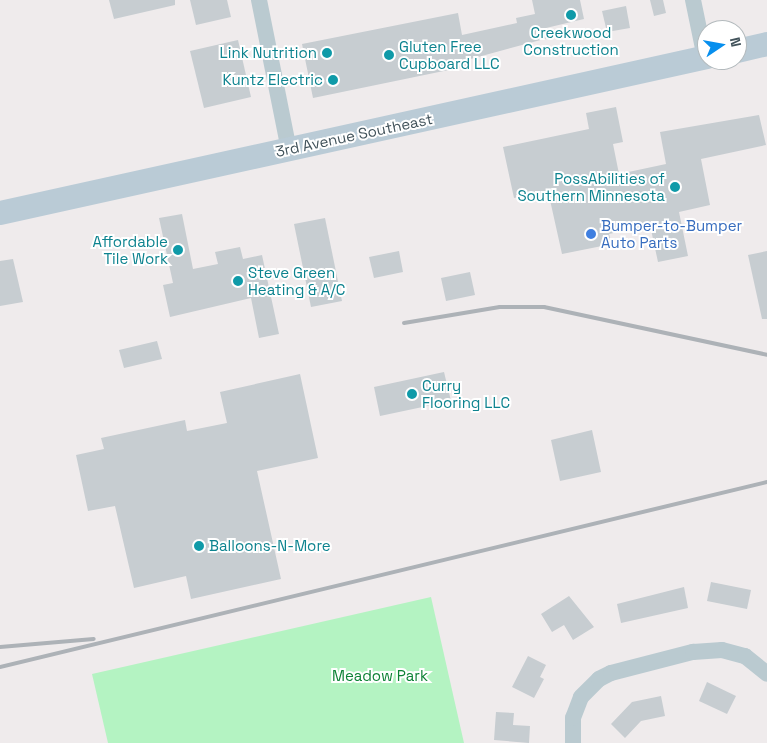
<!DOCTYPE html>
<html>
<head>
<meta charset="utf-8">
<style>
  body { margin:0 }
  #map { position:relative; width:767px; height:743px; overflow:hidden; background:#efebec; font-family:"Space Grotesk",sans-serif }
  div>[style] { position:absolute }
  .green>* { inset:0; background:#b4f3c2 }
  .building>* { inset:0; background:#c7cdd1 }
  .minor>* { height:16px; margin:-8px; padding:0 8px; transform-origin:8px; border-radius:8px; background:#bacad0 }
  .secondary>* { height:24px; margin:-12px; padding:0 12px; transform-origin:12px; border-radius:12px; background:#bacbd6 }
  .rail>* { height:4px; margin:-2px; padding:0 2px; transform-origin:2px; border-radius:2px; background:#adb2b7 }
  .dots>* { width:14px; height:14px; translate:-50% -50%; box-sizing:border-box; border:2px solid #fff; border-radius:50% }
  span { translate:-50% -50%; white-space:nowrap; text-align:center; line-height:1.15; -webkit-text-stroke:4px #fff; paint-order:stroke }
  .culture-label { font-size:15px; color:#0d838f }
  .left { translate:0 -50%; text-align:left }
  .right { translate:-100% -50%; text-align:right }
  .street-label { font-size:15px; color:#42535b }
  .shop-label { font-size:15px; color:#366cbe }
  .park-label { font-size:15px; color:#0d8235 }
  .north { position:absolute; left:697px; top:20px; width:50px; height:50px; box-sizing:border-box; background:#fff; border:1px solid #b3babd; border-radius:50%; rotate:78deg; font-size:14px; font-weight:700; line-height:20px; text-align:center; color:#42535b }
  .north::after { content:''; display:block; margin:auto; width:18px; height:22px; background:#078fee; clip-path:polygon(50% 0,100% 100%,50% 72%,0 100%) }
</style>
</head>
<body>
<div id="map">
  <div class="green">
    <div style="clip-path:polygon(431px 597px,464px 743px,108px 743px,92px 674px)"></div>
  </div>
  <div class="building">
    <div style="clip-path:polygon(109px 0,175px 0,175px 5px,114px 19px)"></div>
    <div style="clip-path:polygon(190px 0,227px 0,231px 17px,196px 25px)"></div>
    <div style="clip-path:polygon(532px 0,580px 0,584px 19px,546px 28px,548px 38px,467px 60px,468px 66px,313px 98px,302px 44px,458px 13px,462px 35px,517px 23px,516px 18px,535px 14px)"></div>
    <div style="clip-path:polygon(650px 0,663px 0,666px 13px,654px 16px)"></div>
    <div style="clip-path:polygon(626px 6px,630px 28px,607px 32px,602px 11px)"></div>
    <div style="clip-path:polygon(238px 40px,251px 97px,204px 108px,190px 51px)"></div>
    <div style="clip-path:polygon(616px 107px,623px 142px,613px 144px,619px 174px,666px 164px,660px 132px,759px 115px,766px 145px,701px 159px,710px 205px,679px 212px,688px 256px,658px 262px,650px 225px,609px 234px,612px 244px,562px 254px,548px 191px,514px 198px,503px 147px,589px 129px,586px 113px)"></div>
    <div style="clip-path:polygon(182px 214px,193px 269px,218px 264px,215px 252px,240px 247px,243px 259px,262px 255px,279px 334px,259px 338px,251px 298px,170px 317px,163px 285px,173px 283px,159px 218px)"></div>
    <div style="clip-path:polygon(325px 218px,342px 301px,311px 307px,294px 224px)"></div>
    <div style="clip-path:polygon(399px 251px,403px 272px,374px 278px,369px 257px)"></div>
    <div style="clip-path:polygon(767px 251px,767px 319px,762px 319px,748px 255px)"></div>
    <div style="clip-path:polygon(13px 259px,23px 302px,0 306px,0 261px)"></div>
    <div style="clip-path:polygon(470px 272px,475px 295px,446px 301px,441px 278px)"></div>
    <div style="clip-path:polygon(157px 341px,162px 359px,124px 368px,119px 350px)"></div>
    <div style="clip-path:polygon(444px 372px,451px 401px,380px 416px,374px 387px)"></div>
    <div style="clip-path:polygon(300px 374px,318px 458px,257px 471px,281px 579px,191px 599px,186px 576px,134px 588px,115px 506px,88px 511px,76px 455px,104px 449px,101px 438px,185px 420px,187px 431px,227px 423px,220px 392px)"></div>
    <div style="clip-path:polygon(592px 430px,601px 472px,560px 481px,551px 440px)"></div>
    <div style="clip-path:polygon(711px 582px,751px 590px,747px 609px,707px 601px)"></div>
    <div style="clip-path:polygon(684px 587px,688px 608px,621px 623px,617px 604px)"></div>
    <div style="clip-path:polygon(569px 596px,594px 627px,573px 640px,564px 625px,552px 632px,541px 614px)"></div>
    <div style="clip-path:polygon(528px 656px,546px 665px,540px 677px,544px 679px,534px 698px,512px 687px)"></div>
    <div style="clip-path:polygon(707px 682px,736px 696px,727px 714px,699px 701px)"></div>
    <div style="clip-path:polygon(661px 696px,665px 716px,641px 721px,625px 738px,611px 724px,632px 702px)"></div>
    <div style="clip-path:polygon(496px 712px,514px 713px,513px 725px,530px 726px,529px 743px,494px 740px)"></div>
  </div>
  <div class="minor">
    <div style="left:259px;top:0;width:153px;rotate:78.7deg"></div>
    <div style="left:693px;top:0;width:59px;rotate:78.3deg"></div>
    <div style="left:573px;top:743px;width:25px;rotate:-90deg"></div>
    <div style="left:573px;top:718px;width:22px;rotate:-69deg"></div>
    <div style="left:581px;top:697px;width:25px;rotate:-45deg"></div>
    <div style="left:599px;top:679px;width:13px;rotate:-27deg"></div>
    <div style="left:611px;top:673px;width:85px;rotate:-14.4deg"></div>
    <div style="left:693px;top:652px;width:29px;rotate:-4deg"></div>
    <div style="left:722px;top:650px;width:24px;rotate:15deg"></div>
    <div style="left:745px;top:656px;width:28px;rotate:39deg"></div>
  </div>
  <div class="secondary">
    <div style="left:737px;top:51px;width:31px;rotate:-13deg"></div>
    <div style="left:0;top:213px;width:724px;rotate:-12.44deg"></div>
  </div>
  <div class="rail">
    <div style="left:404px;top:323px;width:97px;rotate:-9.5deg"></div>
    <div style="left:500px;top:307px;width:44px"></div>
    <div style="left:544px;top:307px;width:228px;rotate:12.1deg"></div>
    <div style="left:0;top:647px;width:94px;rotate:-4.9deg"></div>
    <div style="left:0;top:667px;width:789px;rotate:-13.56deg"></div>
  </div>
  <div class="dots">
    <div style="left:571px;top:15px;background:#0f9aa8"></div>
    <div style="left:327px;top:53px;background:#0f9aa8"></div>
    <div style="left:389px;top:55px;background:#0f9aa8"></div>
    <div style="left:333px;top:80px;background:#0f9aa8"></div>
    <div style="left:675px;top:187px;background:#0f9aa8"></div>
    <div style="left:591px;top:234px;background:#3f7fe0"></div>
    <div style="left:178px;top:250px;background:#0f9aa8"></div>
    <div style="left:238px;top:281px;background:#0f9aa8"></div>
    <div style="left:412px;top:394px;background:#0f9aa8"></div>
    <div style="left:199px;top:546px;background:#0f9aa8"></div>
  </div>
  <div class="culture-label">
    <span style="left:571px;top:41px">Creekwood<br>Construction</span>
    <span class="left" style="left:399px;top:55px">Gluten Free<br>Cupboard LLC</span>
    <span class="right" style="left:317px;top:53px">Link Nutrition</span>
    <span class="right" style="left:323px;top:80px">Kuntz Electric</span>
    <span class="right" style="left:665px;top:187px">PossAbilities of<br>Southern Minnesota</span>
    <span class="right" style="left:168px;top:250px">Affordable<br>Tile Work</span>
    <span class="left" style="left:248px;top:281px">Steve Green<br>Heating &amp; A/C</span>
    <span class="left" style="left:422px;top:394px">Curry<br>Flooring LLC</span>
    <span class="left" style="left:209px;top:546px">Balloons-N-More</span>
  </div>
  <div class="street-label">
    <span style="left:354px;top:135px;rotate:-12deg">3rd Avenue Southeast</span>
  </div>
  <div class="shop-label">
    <span class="left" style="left:601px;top:234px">Bumper-to-Bumper<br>Auto Parts</span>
  </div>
  <div class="park-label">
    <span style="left:380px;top:676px">Meadow Park</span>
  </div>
  <div class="north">N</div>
</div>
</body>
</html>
